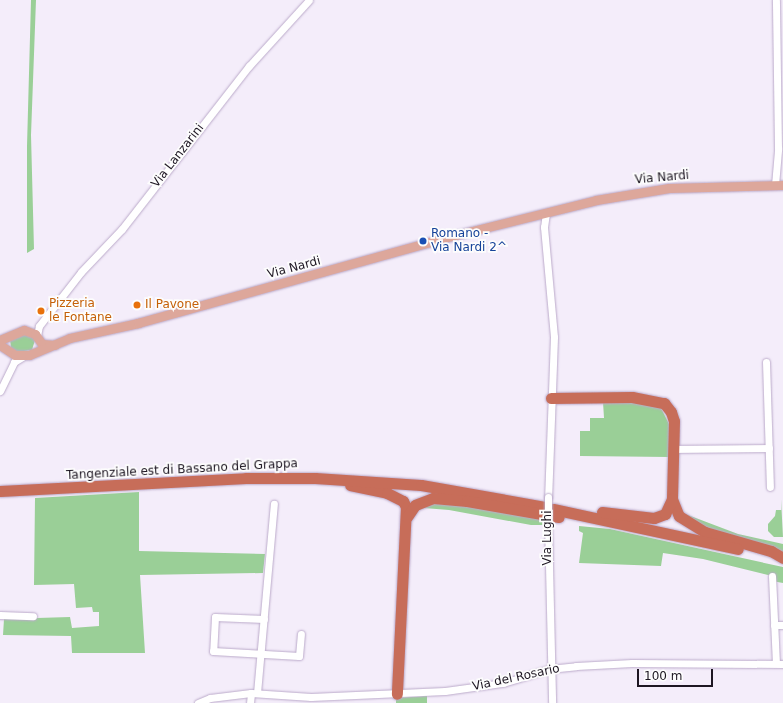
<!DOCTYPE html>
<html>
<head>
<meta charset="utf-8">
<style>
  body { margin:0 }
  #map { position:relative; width:783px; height:703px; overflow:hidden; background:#f4edfa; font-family:"DejaVu Sans",sans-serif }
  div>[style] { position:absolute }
  .green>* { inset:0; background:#9acf97 }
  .roads { filter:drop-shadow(0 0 1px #bbaaca) drop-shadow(0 0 1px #bbaaca) }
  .minor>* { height:7px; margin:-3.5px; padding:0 3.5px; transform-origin:3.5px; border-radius:3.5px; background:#fff }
  .major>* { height:9px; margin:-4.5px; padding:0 4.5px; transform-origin:4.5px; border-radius:4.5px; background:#dda79b }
  .highway>* { height:11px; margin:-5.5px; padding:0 5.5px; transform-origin:5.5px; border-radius:5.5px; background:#c76d59 }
  .bridges { filter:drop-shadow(0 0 1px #bbaaca) drop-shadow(0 0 1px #bbaaca) }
  .minor-bridge>* { height:7px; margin:-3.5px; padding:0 3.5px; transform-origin:3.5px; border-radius:3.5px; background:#fff }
  .dots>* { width:11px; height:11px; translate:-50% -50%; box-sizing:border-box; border:2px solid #fdfdfd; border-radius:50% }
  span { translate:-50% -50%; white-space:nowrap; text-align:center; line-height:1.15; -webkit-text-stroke:3.5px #fdfdfd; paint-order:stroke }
  .street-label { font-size:12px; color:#1d1622 }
  .transit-label { font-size:12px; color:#164399 }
  .left { translate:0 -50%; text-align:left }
  .food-label { font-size:12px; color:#c56008 }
  .scale { position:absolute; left:637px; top:669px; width:76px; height:18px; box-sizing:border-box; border:2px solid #1d1622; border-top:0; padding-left:5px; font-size:12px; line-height:14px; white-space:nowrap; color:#1d1622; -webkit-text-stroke:3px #fdfdfd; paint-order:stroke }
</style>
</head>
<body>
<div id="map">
  <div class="green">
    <div style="clip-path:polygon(31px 0,36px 0,31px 135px,34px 249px,27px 253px,27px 146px)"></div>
    <div style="clip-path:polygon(20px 334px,32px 336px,35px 340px,32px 350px,16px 352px,11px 348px,10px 339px)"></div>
    <div style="clip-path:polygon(603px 402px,644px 403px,661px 408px,669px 424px,669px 457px,580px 456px,580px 431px,590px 431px,590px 418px,604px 418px)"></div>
    <div style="clip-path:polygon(139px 492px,139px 551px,265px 554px,263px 573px,140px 575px,145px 653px,72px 653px,71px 636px,3px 635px,4px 619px,70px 617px,72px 628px,99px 626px,99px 612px,93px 612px,92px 607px,76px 608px,74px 584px,34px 585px,35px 498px)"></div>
    <div style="clip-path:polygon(781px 499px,783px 537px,774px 537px,768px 531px,768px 524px,775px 516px,776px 510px,782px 510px)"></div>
    <div style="clip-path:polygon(446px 502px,544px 518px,544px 525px,531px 525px,449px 510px,424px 508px,417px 511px,417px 505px)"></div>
    <div style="clip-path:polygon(680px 512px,738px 534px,783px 544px,783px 554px,716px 535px)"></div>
    <div style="clip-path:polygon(579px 526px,610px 529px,783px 567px,783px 583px,772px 581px,772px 576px,703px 559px,663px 553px,661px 566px,579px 563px,583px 533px,579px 531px)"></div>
    <div style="clip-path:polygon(427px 696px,427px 703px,396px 703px,396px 698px)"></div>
  </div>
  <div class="roads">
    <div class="minor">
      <div style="left:775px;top:185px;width:37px;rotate:-85deg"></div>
      <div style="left:778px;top:148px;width:148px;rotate:-90.8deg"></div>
      <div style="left:546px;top:213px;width:14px;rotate:98deg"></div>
      <div style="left:544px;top:227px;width:110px;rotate:84.8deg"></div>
      <div style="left:554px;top:337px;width:160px;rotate:92.1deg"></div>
      <div style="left:37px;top:336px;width:10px;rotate:-79deg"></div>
      <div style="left:39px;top:326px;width:68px;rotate:-52.1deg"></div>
      <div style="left:81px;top:272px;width:59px;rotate:-46.4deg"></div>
      <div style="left:122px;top:229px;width:207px;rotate:-52.1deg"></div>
      <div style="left:249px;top:66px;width:89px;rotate:-47.7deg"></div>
      <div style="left:766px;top:362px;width:125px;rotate:88.2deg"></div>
      <div style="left:0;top:391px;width:32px;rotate:-64deg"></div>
      <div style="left:14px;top:362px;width:12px;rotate:-31deg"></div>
      <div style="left:673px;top:449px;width:96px;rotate:-0.6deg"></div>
      <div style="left:548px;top:521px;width:182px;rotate:88.7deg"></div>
      <div style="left:772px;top:576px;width:87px;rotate:87.4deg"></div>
      <div style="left:0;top:615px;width:33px;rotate:2deg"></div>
      <div style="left:264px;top:619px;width:49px;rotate:-177.7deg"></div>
      <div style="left:215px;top:617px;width:34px;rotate:93deg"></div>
      <div style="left:213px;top:651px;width:86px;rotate:3.3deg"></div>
      <div style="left:299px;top:656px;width:22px;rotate:-85deg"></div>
      <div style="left:774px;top:625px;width:9px"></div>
      <div style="left:257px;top:693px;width:190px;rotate:-84.9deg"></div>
      <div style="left:198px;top:703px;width:13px;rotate:-23deg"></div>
      <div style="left:210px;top:698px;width:41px;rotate:-7deg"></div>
      <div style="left:251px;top:693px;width:60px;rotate:3.8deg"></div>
      <div style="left:311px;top:697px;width:134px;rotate:-2.6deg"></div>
      <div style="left:445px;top:691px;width:59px;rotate:-7.9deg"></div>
      <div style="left:503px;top:683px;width:48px;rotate:-16.9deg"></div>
      <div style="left:549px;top:669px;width:27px;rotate:-6deg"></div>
      <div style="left:576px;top:666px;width:56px;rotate:-3.1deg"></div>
      <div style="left:632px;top:663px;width:151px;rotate:0.4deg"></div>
      <div style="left:250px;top:703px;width:10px;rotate:-84deg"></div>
    </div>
    <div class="major">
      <div style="left:0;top:340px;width:26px;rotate:-23deg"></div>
      <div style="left:24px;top:330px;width:12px;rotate:20deg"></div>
      <div style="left:35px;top:334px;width:12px;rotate:55deg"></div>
      <div style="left:42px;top:344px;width:13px;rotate:4deg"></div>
      <div style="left:0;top:345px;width:18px;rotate:34deg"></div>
      <div style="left:15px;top:355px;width:14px"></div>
      <div style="left:29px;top:355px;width:44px;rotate:-22.5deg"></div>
      <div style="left:70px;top:338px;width:70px;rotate:-12.4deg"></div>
      <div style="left:138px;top:323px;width:313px;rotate:-15.5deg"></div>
      <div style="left:440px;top:239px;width:161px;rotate:-14deg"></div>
      <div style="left:596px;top:200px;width:74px;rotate:-9.3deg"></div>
      <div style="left:669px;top:188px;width:114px;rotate:-1.5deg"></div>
    </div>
    <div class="highway">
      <div style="left:551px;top:398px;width:81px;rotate:-0.7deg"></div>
      <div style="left:632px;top:397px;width:33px;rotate:11deg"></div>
      <div style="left:664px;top:403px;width:11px;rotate:52deg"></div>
      <div style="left:671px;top:412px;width:9px;rotate:72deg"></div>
      <div style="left:674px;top:421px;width:78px;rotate:91.5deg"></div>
      <div style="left:672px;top:499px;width:18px;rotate:68deg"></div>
      <div style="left:679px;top:516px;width:31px;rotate:32deg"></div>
      <div style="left:705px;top:532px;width:69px;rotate:16.1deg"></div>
      <div style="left:771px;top:551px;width:14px;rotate:30deg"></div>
      <div style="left:350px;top:485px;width:38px;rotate:12deg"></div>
      <div style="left:387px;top:493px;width:18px;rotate:27deg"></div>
      <div style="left:403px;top:501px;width:7px;rotate:63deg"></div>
      <div style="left:406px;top:507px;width:187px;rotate:92.8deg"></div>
      <div style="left:0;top:491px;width:246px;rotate:-3deg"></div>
      <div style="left:246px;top:478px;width:69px"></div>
      <div style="left:315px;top:478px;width:106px;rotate:3.8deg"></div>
      <div style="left:421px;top:485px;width:127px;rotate:10deg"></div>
      <div style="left:553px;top:509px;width:189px;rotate:12.2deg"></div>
      <div style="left:602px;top:512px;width:52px;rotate:6.6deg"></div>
      <div style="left:654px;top:518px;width:12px;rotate:-20deg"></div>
      <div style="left:665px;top:514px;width:17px;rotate:-65deg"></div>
      <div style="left:407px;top:517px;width:14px;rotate:-56deg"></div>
      <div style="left:415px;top:505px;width:19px;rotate:-21deg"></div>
      <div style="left:433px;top:498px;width:34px;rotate:5deg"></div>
      <div style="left:467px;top:501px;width:93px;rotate:9.9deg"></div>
    </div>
  </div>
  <div class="bridges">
    <div class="minor-bridge">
      <div style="left:548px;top:521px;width:24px;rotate:-90deg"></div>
    </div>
  </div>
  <div class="dots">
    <div style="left:423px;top:241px;background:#1a4fb4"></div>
    <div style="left:137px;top:305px;background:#e8710a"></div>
    <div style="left:41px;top:311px;background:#e8710a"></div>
  </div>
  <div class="street-label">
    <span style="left:178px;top:156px;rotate:-52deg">Via Lanzarini</span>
    <span style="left:662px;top:178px;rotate:-5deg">Via Nardi</span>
    <span style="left:294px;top:268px;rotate:-15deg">Via Nardi</span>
    <span style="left:182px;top:470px;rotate:-3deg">Tangenziale est di Bassano del Grappa</span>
    <span style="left:548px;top:538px;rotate:-90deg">Via Lughi</span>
    <span style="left:516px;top:678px;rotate:-12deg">Via del Rosario</span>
  </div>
  <div class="transit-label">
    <span class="left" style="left:431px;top:241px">Romano -<br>Via Nardi 2^</span>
  </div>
  <div class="food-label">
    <span class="left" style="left:49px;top:311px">Pizzeria<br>le Fontane</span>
    <span class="left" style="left:145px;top:305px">Il Pavone</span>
  </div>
  <div class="scale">100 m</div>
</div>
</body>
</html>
